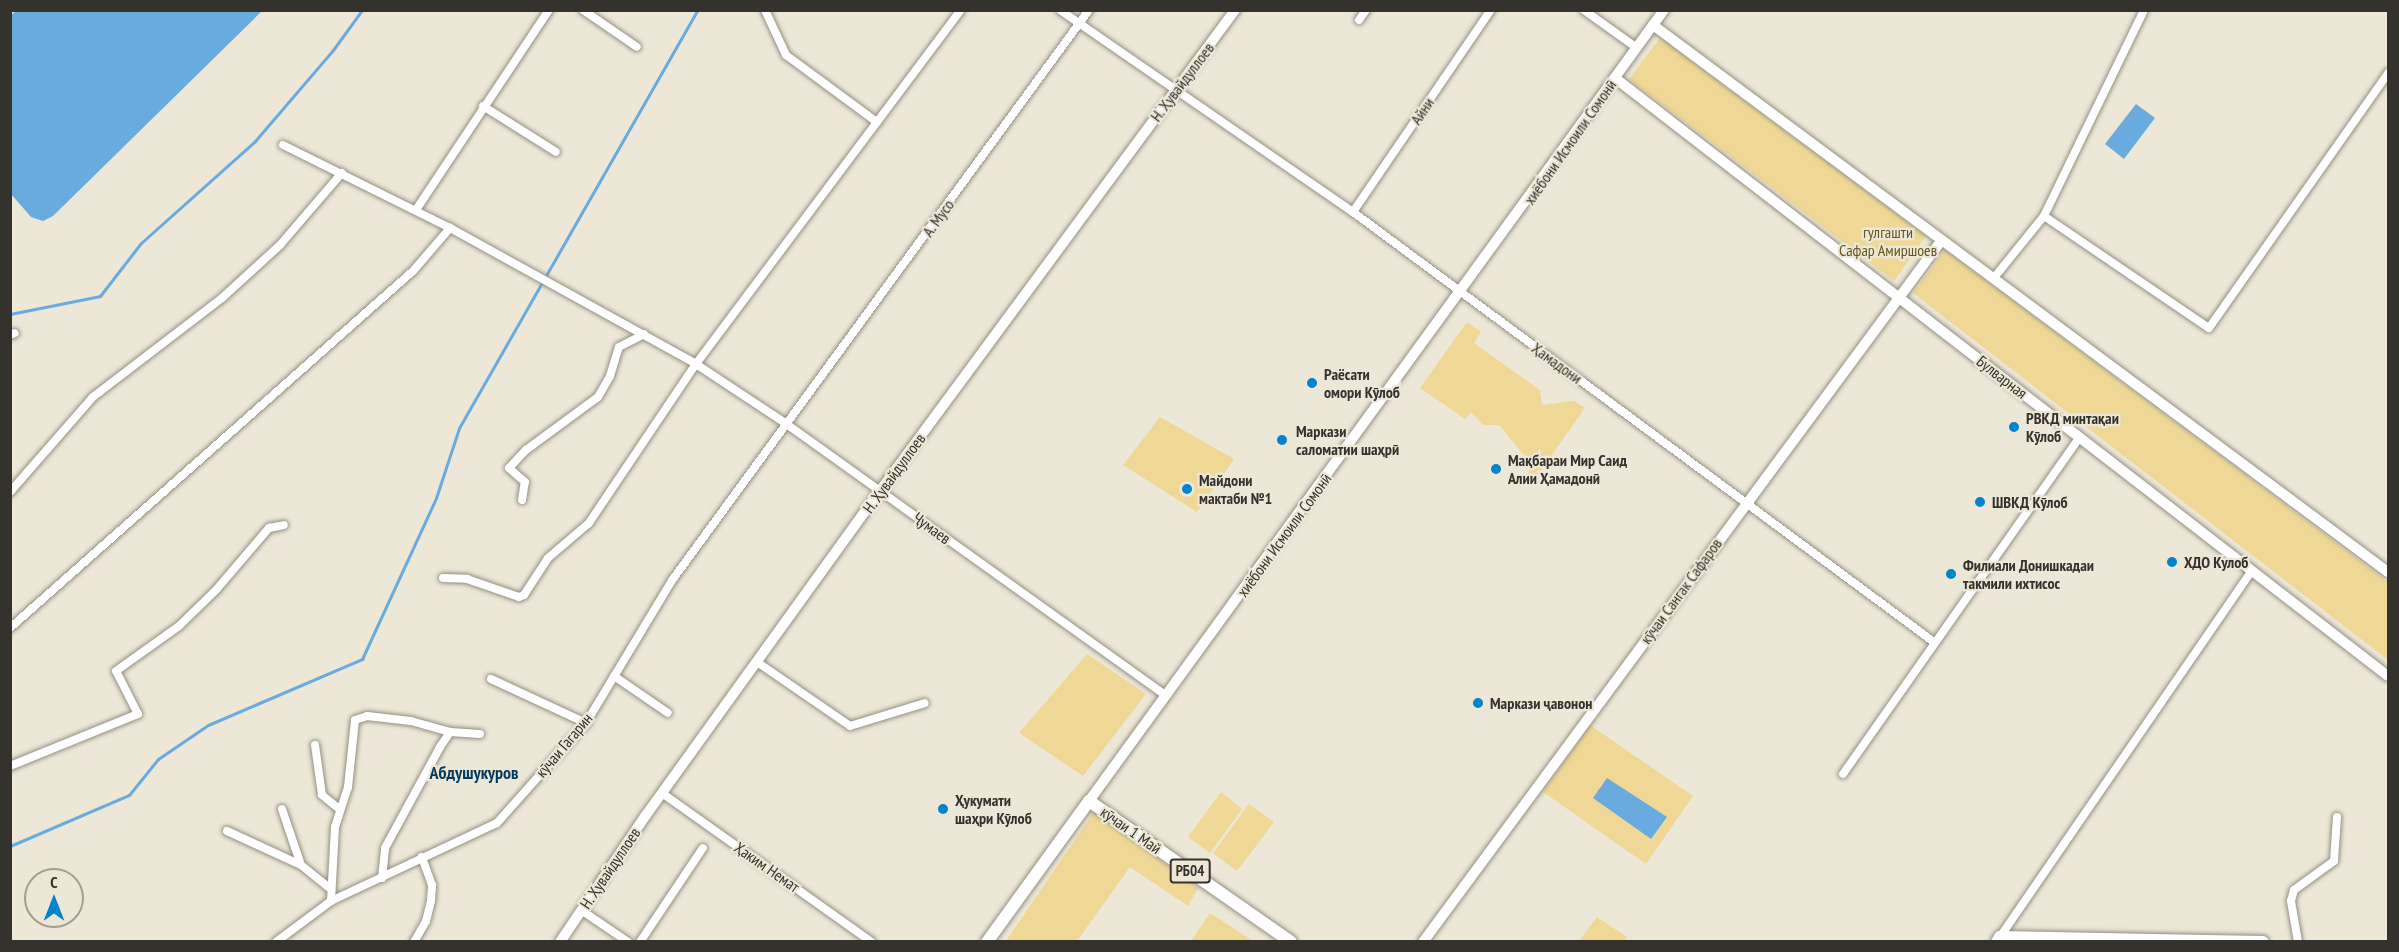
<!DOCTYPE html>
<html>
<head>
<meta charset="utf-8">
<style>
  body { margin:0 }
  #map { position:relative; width:2399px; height:952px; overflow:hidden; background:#ece7d7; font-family:"PT Sans Narrow",sans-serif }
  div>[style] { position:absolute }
  .green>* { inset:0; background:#efd895 }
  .water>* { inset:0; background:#69abde }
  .stream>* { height:3px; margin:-1.5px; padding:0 1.5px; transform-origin:1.5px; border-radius:1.5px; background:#69abde }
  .roads { filter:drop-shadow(0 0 2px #959082) drop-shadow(0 0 2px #959082) }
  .minor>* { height:8px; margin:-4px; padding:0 4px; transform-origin:4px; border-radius:4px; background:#fff }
  .tertiary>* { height:10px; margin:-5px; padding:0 5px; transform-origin:5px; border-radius:5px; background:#fff }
  .secondary>* { height:10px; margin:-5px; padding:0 5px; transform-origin:5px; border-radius:5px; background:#fff }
  .primary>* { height:12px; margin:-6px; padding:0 6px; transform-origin:6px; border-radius:6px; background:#fff }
  .dots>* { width:16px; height:16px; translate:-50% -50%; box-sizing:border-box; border:3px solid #ece7d7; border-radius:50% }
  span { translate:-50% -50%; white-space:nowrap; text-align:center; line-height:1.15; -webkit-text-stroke:4.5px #ece7d7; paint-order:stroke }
  .shield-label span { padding:2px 4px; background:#ece7d7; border:2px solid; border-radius:4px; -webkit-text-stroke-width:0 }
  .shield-label { font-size:15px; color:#34322c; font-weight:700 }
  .street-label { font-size:16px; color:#34322c }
  .park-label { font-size:16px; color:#68561d }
  .poi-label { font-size:16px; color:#34322c; font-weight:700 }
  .left { translate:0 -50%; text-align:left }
  .neighbourhood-label { font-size:18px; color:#033b5e; font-weight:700 }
  .frame { position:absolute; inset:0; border:12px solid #34322c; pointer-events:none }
  .north { position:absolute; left:24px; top:868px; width:60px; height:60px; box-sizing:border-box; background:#ece7d7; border:2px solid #a29f93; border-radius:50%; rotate:0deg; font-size:16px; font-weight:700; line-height:24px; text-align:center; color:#34322c }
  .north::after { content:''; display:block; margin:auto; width:21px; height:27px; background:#0084cb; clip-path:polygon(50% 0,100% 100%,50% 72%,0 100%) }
</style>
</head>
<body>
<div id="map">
  <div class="green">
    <div style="clip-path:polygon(1660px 38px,1926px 236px,1894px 281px,1629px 79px)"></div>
    <div style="clip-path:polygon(1945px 250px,2388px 582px,2388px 660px,1913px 293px)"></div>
    <div style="clip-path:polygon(1467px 322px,1481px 332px,1474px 343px,1540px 390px,1542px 405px,1574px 401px,1585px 408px,1529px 487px,1521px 483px,1533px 466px,1499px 425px,1483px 425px,1471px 412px,1465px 419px,1420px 388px)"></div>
    <div style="clip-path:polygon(1160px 417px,1234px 459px,1197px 512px,1123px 465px)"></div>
    <div style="clip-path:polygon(1087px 654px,1146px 694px,1083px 776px,1019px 733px)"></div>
    <div style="clip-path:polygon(1590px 725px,1693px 796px,1646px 864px,1543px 792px)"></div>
    <div style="clip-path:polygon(1221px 792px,1242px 809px,1210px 853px,1188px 837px)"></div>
    <div style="clip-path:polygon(1249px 804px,1274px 822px,1237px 871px,1213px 853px)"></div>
    <div style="clip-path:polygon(1094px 812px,1198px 888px,1188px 906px,1130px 867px,1077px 941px,1006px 941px)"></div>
    <div style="clip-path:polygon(1210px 913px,1253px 941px,1191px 941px)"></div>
    <div style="clip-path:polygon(1597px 917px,1627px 937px,1624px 941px,1579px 941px)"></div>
  </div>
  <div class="water">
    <div style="clip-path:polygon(16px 11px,16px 10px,262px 11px,53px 216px,43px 221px,31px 217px,11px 194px,10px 16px)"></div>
    <div style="clip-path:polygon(2136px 104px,2155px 118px,2124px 159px,2105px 144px)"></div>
    <div style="clip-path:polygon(1607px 778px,1667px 817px,1651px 839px,1593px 798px)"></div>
  </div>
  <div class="stream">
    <div style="left:10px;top:314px;width:92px;rotate:-11.3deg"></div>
    <div style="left:100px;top:296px;width:67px;rotate:-52.3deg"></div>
    <div style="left:141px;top:243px;width:153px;rotate:-41.8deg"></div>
    <div style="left:255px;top:141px;width:120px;rotate:-49.4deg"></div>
    <div style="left:333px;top:50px;width:49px;rotate:-54.1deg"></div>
    <div style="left:10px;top:846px;width:129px;rotate:-23.2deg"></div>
    <div style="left:129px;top:795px;width:46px;rotate:-51.1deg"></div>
    <div style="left:158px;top:759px;width:60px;rotate:-34.2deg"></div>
    <div style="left:208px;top:725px;width:168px;rotate:-23.2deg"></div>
    <div style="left:362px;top:659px;width:177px;rotate:-65.3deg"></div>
    <div style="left:436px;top:498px;width:74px;rotate:-71.8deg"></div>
    <div style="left:459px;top:428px;width:481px;rotate:-60.3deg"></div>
  </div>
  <div class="roads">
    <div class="minor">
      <div style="left:583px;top:10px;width:65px;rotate:34.4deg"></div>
      <div style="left:765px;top:10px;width:50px;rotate:65deg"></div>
      <div style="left:786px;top:55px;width:113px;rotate:36.4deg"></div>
      <div style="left:1060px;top:10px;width:356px;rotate:34.6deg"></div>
      <div style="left:1353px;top:212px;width:723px;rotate:36.51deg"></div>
      <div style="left:1584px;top:10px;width:65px;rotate:35.6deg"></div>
      <div style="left:1359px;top:20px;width:12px;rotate:-55deg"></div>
      <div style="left:483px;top:106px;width:86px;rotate:32.2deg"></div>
      <div style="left:283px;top:145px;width:186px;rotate:26.4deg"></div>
      <div style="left:450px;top:228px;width:281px;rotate:28.9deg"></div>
      <div style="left:696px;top:364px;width:110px;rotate:33.5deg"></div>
      <div style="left:788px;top:425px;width:465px;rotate:35.6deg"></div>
      <div style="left:416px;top:210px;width:240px;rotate:-56.4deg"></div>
      <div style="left:1353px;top:212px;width:245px;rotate:-55.7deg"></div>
      <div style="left:2044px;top:216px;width:199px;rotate:34.2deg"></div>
      <div style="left:2209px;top:328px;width:312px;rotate:-54.9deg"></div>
      <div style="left:1993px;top:279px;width:81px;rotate:-51deg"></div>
      <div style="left:2044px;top:216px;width:229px;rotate:-64.1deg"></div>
      <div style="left:10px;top:335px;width:5px;rotate:-22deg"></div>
      <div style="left:10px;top:492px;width:126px;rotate:-48.9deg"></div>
      <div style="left:93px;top:397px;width:163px;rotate:-37.5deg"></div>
      <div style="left:222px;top:298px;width:79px;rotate:-42.4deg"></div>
      <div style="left:280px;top:245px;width:95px;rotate:-49.3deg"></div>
      <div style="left:522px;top:500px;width:18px;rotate:-81deg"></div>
      <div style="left:525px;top:482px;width:21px;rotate:-139deg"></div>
      <div style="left:509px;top:468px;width:25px;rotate:-47deg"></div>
      <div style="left:526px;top:450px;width:89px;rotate:-36.4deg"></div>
      <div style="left:598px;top:397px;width:24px;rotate:-60deg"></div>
      <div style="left:610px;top:376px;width:30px;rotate:-73deg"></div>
      <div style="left:619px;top:347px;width:28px;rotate:-27deg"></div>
      <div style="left:443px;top:578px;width:24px;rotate:2deg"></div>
      <div style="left:467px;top:579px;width:55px;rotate:19.1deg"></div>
      <div style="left:519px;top:597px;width:5px;rotate:-22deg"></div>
      <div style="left:524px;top:595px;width:44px;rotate:-57deg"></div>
      <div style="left:548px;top:558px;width:54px;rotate:-40.5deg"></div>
      <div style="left:589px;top:523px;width:192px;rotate:-56.1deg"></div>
      <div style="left:696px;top:364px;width:442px;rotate:-53.2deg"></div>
      <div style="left:10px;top:628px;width:538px;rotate:-41.54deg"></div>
      <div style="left:413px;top:271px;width:57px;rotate:-49.3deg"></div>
      <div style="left:757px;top:662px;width:113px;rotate:34.5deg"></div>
      <div style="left:850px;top:726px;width:78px;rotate:-17deg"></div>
      <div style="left:614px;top:676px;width:65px;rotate:34.4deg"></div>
      <div style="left:491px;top:679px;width:105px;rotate:24.9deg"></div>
      <div style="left:315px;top:745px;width:50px;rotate:82deg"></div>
      <div style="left:322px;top:795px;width:22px;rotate:39deg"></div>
      <div style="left:10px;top:766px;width:138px;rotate:-22.1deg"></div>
      <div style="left:138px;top:714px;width:48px;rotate:-117.1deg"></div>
      <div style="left:116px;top:671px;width:77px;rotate:-35.5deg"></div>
      <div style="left:179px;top:626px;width:52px;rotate:-44.2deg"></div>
      <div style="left:216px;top:590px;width:82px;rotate:-49.5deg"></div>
      <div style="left:269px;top:528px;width:15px;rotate:-11deg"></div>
      <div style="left:1843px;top:774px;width:412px;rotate:-54.9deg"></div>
      <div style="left:662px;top:793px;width:257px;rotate:35.4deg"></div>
      <div style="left:282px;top:809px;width:59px;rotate:71.3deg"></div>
      <div style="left:227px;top:831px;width:81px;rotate:24.7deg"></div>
      <div style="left:301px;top:865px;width:36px;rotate:39deg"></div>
      <div style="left:382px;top:878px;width:30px;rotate:-84deg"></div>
      <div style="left:385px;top:848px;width:115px;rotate:-61.4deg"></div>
      <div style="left:440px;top:747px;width:18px;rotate:-56deg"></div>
      <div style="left:450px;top:732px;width:30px;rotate:4deg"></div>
      <div style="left:331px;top:901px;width:74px;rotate:-86.9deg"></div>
      <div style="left:335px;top:827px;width:42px;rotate:-72deg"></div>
      <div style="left:348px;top:787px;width:67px;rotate:-84deg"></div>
      <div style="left:355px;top:720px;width:13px;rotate:-18deg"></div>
      <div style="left:367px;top:716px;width:44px;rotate:6.5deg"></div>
      <div style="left:411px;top:721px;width:41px;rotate:15.8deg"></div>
      <div style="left:581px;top:910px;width:57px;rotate:34.2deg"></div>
      <div style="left:2000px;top:937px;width:445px;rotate:-55.5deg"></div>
      <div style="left:276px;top:942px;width:69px;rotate:-36.7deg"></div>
      <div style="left:331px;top:901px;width:183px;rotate:-25.2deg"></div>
      <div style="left:497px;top:823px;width:134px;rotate:-48.3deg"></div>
      <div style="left:586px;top:723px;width:168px;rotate:-58.9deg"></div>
      <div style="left:673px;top:579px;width:705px;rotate:-53.83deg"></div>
      <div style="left:414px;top:942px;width:24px;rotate:-60deg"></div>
      <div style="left:426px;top:921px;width:21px;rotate:-76deg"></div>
      <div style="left:431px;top:901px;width:16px;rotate:-86deg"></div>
      <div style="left:432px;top:885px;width:30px;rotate:-110deg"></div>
      <div style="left:640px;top:942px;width:113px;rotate:-56.2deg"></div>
      <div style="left:2298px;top:942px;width:42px;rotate:-99.7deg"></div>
      <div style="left:2291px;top:901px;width:11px;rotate:-75deg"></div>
      <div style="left:2294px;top:890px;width:49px;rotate:-35.9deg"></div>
      <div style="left:2334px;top:861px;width:44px;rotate:-86.1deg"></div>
    </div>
    <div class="tertiary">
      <div style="left:1653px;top:25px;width:916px;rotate:36.66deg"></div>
      <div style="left:1615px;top:78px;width:977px;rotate:37.73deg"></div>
      <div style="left:560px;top:942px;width:153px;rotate:-55.9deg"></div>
      <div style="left:646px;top:815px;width:400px;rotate:-54.2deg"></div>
      <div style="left:880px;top:491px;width:598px;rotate:-53.57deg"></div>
      <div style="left:1423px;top:942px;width:872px;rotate:-53.54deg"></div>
    </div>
    <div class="secondary">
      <div style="left:1089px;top:801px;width:978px;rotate:-53.99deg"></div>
    </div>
    <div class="primary">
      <div style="left:987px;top:942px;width:174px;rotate:-54.1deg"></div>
      <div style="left:1089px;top:801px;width:246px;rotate:34.9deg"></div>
      <div style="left:1997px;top:942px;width:6px;rotate:-59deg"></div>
      <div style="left:2000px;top:937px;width:263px;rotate:1.1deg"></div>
    </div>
  </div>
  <div class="dots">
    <div style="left:1312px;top:383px;background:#0084cb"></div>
    <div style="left:2014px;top:427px;background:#0084cb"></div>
    <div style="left:1282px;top:440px;background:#0084cb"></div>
    <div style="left:1496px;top:469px;background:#0084cb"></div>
    <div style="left:1187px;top:489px;background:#0084cb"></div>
    <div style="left:1980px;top:502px;background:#0084cb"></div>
    <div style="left:2172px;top:562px;background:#0084cb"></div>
    <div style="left:1951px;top:574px;background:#0084cb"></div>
    <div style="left:1478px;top:703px;background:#0084cb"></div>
    <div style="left:943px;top:809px;background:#0084cb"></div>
  </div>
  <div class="shield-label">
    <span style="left:1190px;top:871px">РБ04</span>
  </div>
  <div class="street-label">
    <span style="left:1182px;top:82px;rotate:-53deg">Н. Ҳувайдуллоев</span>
    <span style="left:1422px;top:111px;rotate:-56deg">Айни</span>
    <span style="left:1570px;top:142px;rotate:-55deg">хиёбони Исмоили Сомонӣ</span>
    <span style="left:938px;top:218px;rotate:-54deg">А. Мусо</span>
    <span style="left:1557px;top:363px;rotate:36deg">Ҳамадони</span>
    <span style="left:2002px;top:377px;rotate:38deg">Булварная</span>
    <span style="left:894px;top:473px;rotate:-54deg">Н. Ҳувайдуллоев</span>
    <span style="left:932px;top:528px;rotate:36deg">Ҷумаев</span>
    <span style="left:1284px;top:535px;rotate:-54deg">хиёбони Исмоили Сомонӣ</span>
    <span style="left:1681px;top:591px;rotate:-54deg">кӯчаи Сангак Сафаров</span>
    <span style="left:564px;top:745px;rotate:-50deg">кӯчаи Гагарин</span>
    <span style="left:1131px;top:830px;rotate:35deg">кӯчаи 1 Май</span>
    <span style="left:767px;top:867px;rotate:35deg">Ҳаким Немат</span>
    <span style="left:610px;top:868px;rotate:-56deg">Н. Ҳувайдуллоев</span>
  </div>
  <div class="park-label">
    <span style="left:1888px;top:241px">гулгашти<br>Сафар Амиршоев</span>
  </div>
  <div class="poi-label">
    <span class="left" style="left:1324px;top:383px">Раёсати<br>омори Кӯлоб</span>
    <span class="left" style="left:2026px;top:427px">РВКД минтақаи<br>Кӯлоб</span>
    <span class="left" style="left:1296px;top:440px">Маркази<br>саломатии шаҳрӣ</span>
    <span class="left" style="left:1508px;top:469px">Мақбараи Мир Саид<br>Алии Ҳамадонӣ</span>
    <span class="left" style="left:1199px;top:489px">Майдони<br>мактаби №1</span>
    <span class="left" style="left:1992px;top:502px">ШВКД Кӯлоб</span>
    <span class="left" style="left:2184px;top:562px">ХДО Кулоб</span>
    <span class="left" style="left:1963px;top:574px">Филиали Донишкадаи<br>такмили ихтисос</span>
    <span class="left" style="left:1490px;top:703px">Маркази ҷавонон</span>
    <span class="left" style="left:955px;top:809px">Ҳукумати<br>шаҳри Кӯлоб</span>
  </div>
  <div class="neighbourhood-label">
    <span style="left:474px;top:773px">Абдушукуров</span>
  </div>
  <div class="frame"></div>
  <div class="north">С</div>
</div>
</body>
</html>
